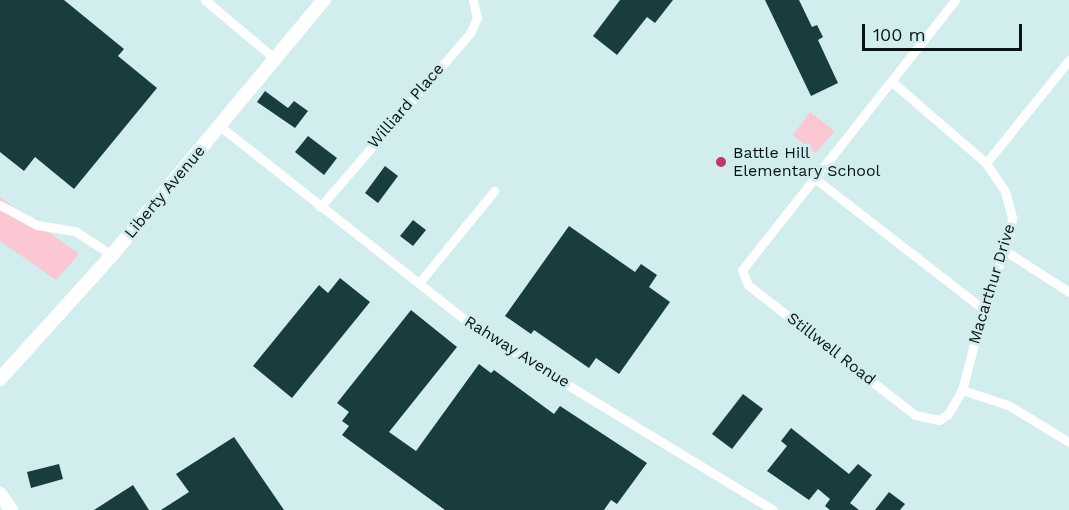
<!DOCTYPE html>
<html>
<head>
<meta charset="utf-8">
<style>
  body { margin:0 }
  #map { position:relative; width:1069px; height:510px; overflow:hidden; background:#d2edee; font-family:"Work Sans",sans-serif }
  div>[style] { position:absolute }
  .green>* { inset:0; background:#fac7d3 }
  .building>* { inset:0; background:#193d3f }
  .street>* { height:9px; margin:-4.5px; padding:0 4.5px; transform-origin:4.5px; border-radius:4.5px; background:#fff }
  .secondary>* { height:14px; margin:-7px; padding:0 7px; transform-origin:7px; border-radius:7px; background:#fff }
  .dots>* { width:16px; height:16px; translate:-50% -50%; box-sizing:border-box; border:3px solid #d2edee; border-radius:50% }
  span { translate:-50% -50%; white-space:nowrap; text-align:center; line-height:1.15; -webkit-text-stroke:6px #d2edee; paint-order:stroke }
  .street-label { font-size:16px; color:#091313 }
  .poi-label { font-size:16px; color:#091313 }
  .left { translate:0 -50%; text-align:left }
  .scale { position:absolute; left:862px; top:24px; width:160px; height:27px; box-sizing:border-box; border:3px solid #091313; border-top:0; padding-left:8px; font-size:18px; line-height:21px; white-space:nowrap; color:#091313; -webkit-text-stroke:4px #d2edee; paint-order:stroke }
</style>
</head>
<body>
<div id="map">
  <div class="green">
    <div style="clip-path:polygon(810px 112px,835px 131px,815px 153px,793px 135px)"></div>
    <div style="clip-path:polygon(0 197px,79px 254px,56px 280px,0 241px)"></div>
  </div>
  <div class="building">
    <div style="clip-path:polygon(0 0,64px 0,124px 49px,118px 56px,157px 88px,74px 189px,35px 157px,24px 171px,0 152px)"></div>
    <div style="clip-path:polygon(620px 0,673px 0,655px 23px,647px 17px,617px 55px,593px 36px)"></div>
    <div style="clip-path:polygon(765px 0,799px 0,812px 27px,817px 25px,823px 37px,818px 40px,838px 83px,811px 96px)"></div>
    <div style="clip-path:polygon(265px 91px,288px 108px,294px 101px,308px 111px,295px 128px,257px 102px)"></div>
    <div style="clip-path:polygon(308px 136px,337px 158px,324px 175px,295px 152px)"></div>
    <div style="clip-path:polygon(385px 166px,398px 176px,378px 203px,365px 193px)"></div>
    <div style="clip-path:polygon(413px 220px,426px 230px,413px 246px,400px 236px)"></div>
    <div style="clip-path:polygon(569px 226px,635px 272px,641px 264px,657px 275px,649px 287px,670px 302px,619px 374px,596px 358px,589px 368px,534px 330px,531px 334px,505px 316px)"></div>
    <div style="clip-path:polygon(340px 278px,370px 302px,292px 398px,253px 366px,319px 285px,328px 293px)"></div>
    <div style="clip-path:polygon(411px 310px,457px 347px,389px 432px,416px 451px,479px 364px,491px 373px,494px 370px,554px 414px,560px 406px,647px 463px,617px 504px,611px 500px,604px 510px,445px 510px,342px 435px,349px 426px,342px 421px,349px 412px,337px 403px)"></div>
    <div style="clip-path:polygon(743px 394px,763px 409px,732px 449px,712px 434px)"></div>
    <div style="clip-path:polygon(791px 428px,849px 474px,858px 464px,872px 475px,850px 503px,859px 510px,830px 510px,825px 506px,830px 499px,818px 489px,809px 500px,767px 471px,787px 446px,781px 441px)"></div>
    <div style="clip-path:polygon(234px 437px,284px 510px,161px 510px,189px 492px,176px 474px)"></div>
    <div style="clip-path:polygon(59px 464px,63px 479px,31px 488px,27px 472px)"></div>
    <div style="clip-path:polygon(133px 485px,149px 510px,94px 510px)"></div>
    <div style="clip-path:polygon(889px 492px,905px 504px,900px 510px,875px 510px)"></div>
  </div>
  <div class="street">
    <div style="left:205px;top:0;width:92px;rotate:40.1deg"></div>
    <div style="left:891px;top:81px;width:125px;rotate:40.8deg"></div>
    <div style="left:986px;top:163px;width:34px;rotate:56deg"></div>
    <div style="left:1005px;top:191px;width:27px;rotate:75deg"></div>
    <div style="left:1012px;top:217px;width:17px;rotate:97deg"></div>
    <div style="left:1010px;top:234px;width:80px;rotate:109.8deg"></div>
    <div style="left:983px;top:309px;width:84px;rotate:104.5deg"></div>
    <div style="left:962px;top:390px;width:28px;rotate:120deg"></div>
    <div style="left:948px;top:414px;width:11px;rotate:146deg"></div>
    <div style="left:939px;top:420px;width:25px;rotate:-168deg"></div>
    <div style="left:915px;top:415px;width:212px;rotate:-142.1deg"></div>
    <div style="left:748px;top:285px;width:16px;rotate:-112deg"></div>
    <div style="left:742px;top:270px;width:344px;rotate:-51.7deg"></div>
    <div style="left:221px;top:127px;width:329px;rotate:38.3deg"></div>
    <div style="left:479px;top:331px;width:344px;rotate:31.3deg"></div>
    <div style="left:986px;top:163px;width:132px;rotate:-51.1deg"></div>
    <div style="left:813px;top:177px;width:215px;rotate:37.8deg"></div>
    <div style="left:0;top:205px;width:42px;rotate:28.4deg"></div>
    <div style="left:37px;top:225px;width:38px;rotate:9deg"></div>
    <div style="left:75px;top:231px;width:44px;rotate:33deg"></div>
    <div style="left:320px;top:207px;width:230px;rotate:-49.2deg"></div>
    <div style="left:470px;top:33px;width:17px;rotate:-65deg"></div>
    <div style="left:477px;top:18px;width:18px;rotate:-103deg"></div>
    <div style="left:1004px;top:250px;width:77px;rotate:32.9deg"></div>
    <div style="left:419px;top:283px;width:119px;rotate:-50.8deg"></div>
    <div style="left:962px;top:390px;width:48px;rotate:18.1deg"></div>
    <div style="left:1008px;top:405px;width:71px;rotate:31.2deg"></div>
  </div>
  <div class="secondary">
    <div style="left:0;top:379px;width:167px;rotate:-47.9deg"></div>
    <div style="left:112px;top:255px;width:332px;rotate:-50.3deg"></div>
    <div style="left:0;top:494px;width:19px;rotate:55deg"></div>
  </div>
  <div class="dots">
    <div style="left:721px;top:162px;background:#c2366a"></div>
  </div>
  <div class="street-label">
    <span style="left:406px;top:106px;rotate:-49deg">Williard Place</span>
    <span style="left:165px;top:192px;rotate:-50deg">Liberty Avenue</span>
    <span style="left:992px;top:284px;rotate:-73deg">Macarthur Drive</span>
    <span style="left:831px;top:349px;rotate:38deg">Stillwell Road</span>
    <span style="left:517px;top:352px;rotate:32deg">Rahway Avenue</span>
  </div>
  <div class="poi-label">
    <span class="left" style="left:733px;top:162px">Battle Hill<br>Elementary School</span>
  </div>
  <div class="scale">100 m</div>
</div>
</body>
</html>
